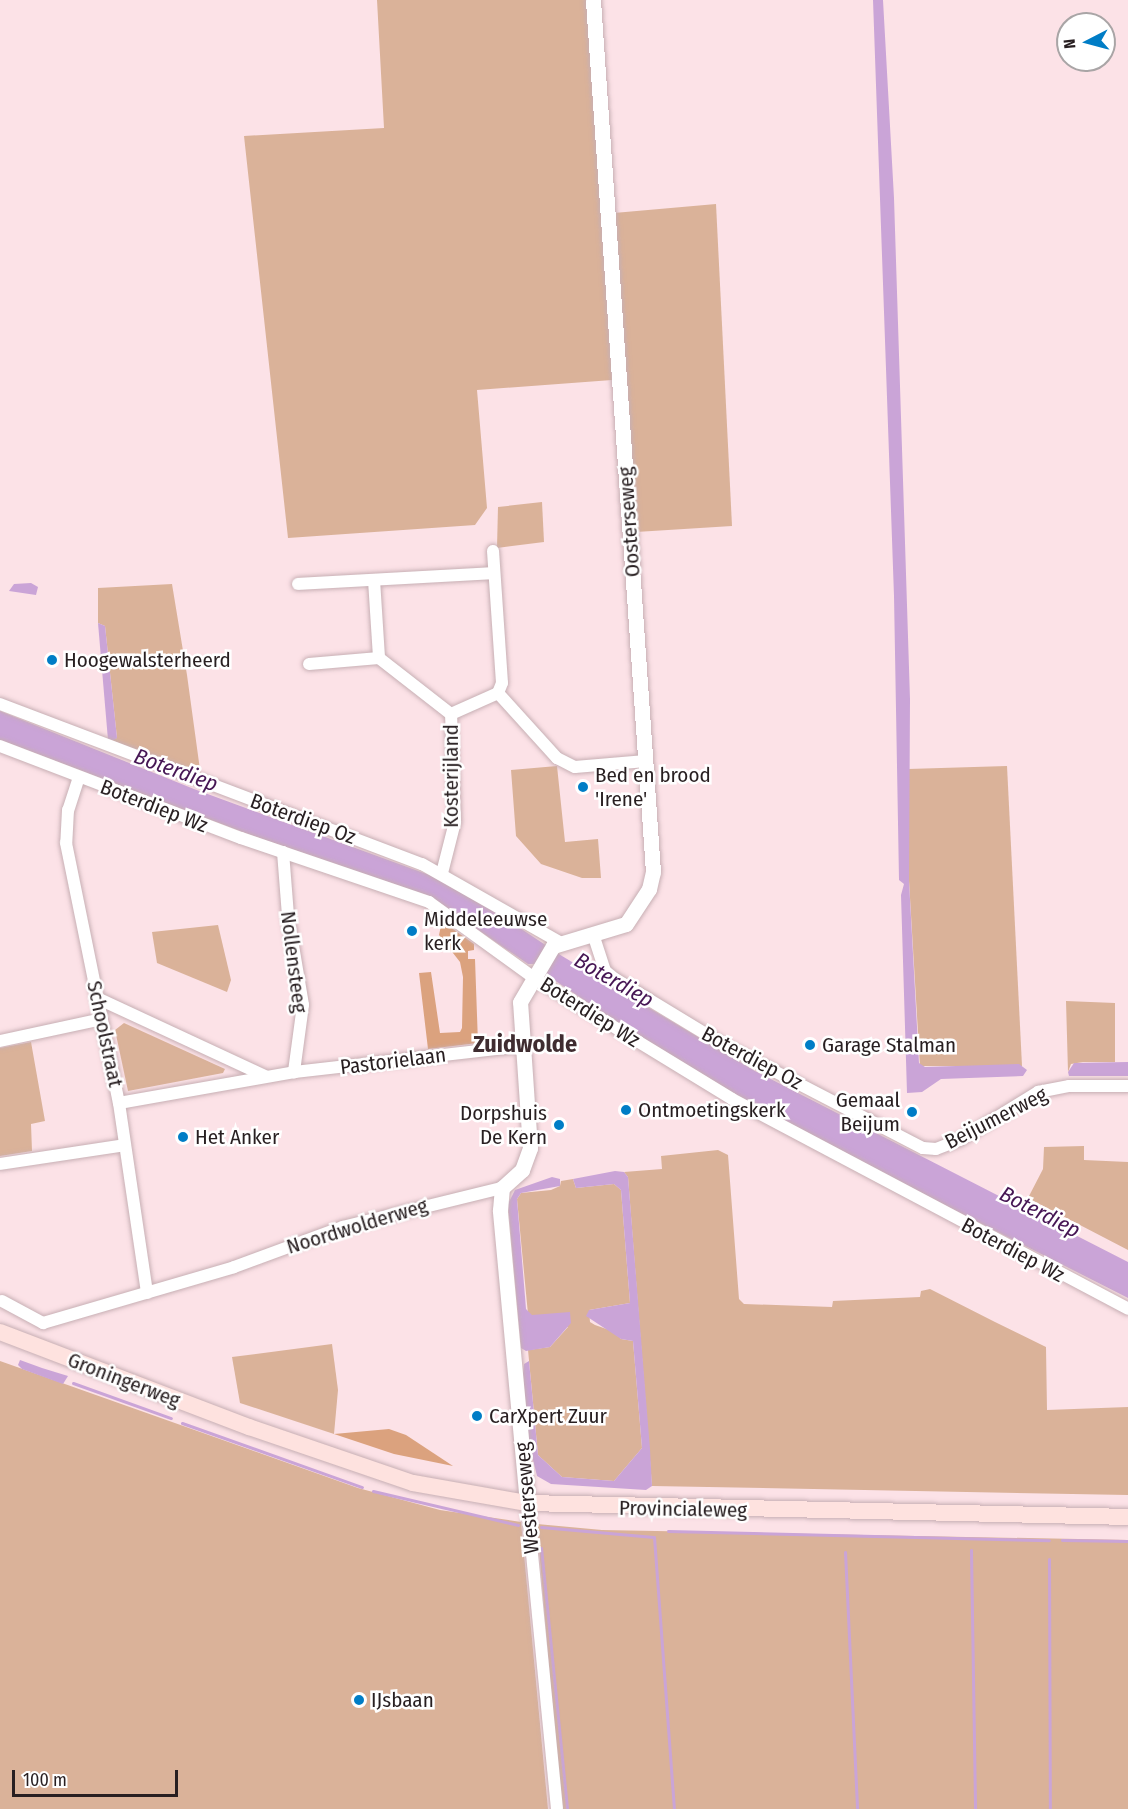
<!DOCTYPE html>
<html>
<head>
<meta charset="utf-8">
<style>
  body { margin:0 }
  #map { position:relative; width:1128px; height:1809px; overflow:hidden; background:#fce2e7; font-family:"Fira Sans Condensed",sans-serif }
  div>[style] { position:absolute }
  .green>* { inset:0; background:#dab299 }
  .forest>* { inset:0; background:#dba27e }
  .water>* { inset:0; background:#caa4d7 }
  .stream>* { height:3px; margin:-1.5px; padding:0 1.5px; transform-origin:1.5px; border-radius:1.5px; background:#caa4d7 }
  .roads { filter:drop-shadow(0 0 2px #c7afb4) drop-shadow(0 0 2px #c7afb4) }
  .minor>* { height:12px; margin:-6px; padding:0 6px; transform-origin:6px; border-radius:6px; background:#fff }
  .tertiary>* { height:15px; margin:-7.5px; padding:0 7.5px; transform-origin:7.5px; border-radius:7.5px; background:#fff }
  .secondary>* { height:16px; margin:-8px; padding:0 8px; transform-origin:8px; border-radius:8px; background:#fee2df }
  .dots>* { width:16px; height:16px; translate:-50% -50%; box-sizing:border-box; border:3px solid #fff; border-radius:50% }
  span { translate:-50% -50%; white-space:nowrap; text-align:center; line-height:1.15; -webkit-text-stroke:5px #fff; paint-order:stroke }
  .street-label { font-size:21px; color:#281f21 }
  .poi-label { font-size:21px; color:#281f21 }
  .left { translate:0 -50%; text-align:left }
  .right { translate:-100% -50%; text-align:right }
  .water-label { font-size:22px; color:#461654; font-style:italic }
  .quarter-label { font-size:24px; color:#3f2c30; font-weight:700 }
  .north { position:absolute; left:1056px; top:12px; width:60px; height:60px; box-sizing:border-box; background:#fff; border:2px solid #a9a5a6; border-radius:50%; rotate:264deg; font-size:16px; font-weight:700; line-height:24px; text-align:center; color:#281f21 }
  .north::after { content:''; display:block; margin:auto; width:21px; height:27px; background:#007dc6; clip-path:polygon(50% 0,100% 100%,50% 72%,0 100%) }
  .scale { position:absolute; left:12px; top:1770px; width:166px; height:27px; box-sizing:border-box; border:3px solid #281f21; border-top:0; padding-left:8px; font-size:18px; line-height:21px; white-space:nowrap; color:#281f21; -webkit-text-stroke:4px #fff; paint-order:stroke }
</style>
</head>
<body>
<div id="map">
  <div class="green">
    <div style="clip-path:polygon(377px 0,587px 0,612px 380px,477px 390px,487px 508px,475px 525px,288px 538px,244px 136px,384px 128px)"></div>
    <div style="clip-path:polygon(716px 204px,732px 526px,636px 532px,614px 213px)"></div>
    <div style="clip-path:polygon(542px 502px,544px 542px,497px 548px,498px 507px)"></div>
    <div style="clip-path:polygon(172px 584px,187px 675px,201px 777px,111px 740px,117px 738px,105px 626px,98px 623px,98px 588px)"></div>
    <div style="clip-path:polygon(557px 766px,565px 842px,598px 839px,601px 878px,582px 878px,541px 864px,516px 836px,511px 770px)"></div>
    <div style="clip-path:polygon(1007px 766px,1022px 1066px,920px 1066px,909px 881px,908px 769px)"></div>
    <div style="clip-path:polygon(218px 925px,231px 980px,227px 992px,157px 963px,152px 932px)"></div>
    <div style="clip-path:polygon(1066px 1001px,1115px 1003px,1115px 1062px,1083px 1062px,1071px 1064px,1068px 1072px)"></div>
    <div style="clip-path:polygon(124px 1023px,225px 1069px,223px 1073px,128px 1091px,115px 1030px)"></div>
    <div style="clip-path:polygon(31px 1042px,45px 1121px,31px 1124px,32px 1151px,0 1156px,0 1048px)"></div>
    <div style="clip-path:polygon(1084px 1146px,1084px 1160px,1128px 1162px,1128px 1250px,1028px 1198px,1043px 1169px,1044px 1147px)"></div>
    <div style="clip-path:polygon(718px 1150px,728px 1155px,739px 1299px,744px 1304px,832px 1307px,833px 1301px,920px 1297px,921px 1291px,930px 1289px,995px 1322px,1046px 1347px,1047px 1410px,1128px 1407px,1128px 1495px,652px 1486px,628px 1177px,624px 1172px,662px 1169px,661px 1156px)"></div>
    <div style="clip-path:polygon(573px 1179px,576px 1188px,614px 1184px,621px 1190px,630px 1303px,589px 1310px,590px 1322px,595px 1325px,615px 1332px,621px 1339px,633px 1341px,642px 1448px,614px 1481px,562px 1477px,538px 1455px,528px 1350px,550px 1347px,568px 1327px,528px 1314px,517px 1199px,521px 1193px,551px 1190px,560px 1186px,561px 1181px)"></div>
    <div style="clip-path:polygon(332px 1344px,338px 1390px,334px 1434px,240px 1403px,232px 1357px)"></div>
    <div style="clip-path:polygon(0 1361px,358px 1488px,440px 1510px,521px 1522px,548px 1809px,0 1809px)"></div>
    <div style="clip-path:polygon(537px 1524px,602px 1530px,1128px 1540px,1128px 1809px,561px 1809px)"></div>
  </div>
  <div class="forest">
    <div style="clip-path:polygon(442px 921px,474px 944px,474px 950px,468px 951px,468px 959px,475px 959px,478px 1043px,428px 1049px,419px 973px,431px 972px,440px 1033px,460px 1032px,462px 1028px,463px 977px,460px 962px,439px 935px)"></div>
    <div style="clip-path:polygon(389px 1429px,406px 1435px,453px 1466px,394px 1454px,334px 1434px)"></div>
  </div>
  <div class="water">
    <div style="clip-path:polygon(873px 0,883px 0,894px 198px,910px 699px,909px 881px,919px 1063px,925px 1067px,1019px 1064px,1027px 1070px,1023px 1076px,941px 1079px,922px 1092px,907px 1093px,901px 895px,904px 884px,899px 880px,894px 596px)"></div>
    <div style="clip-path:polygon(31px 583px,38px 587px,36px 595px,9px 591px,14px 584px)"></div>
    <div style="clip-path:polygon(98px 623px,105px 626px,117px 738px,114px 740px,108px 740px)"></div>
    <div style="clip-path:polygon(0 711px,194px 789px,454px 884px,562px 956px,755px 1071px,1128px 1262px,1128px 1298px,791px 1127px,674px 1060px,548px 976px,535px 964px,528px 964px,449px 910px,0 740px)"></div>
    <div style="clip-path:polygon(1128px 1062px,1128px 1076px,1069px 1076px,1068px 1072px,1074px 1063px)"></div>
    <div style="clip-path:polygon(615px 1171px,624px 1172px,628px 1177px,650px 1449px,652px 1486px,646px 1490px,551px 1484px,537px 1476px,529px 1444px,523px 1375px,524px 1364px,529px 1361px,538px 1455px,562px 1477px,614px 1481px,642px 1448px,633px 1341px,621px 1339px,586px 1316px,589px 1310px,630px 1303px,621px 1190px,614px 1184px,576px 1188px,573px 1179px)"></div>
    <div style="clip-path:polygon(552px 1177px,560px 1179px,560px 1186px,521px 1193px,517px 1199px,526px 1309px,532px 1315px,570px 1312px,571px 1323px,550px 1347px,526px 1351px,521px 1348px,508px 1204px,515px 1190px)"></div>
    <div style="clip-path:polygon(20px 1360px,42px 1368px,68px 1376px,63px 1384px,22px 1369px,18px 1365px)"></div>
  </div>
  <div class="stream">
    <div style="left:73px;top:1383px;width:104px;rotate:19.7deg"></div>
    <div style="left:182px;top:1423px;width:191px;rotate:19.6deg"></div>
    <div style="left:373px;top:1491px;width:149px;rotate:13.2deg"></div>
    <div style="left:541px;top:1527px;width:113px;rotate:5.1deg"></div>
    <div style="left:654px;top:1537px;width:273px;rotate:85.8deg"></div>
    <div style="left:668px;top:1531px;width:381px;rotate:1.4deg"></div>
    <div style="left:1062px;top:1540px;width:66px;rotate:0.9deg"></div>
    <div style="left:541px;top:1548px;width:262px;rotate:84.3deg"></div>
    <div style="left:971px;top:1550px;width:259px;rotate:89.1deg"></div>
    <div style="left:845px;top:1552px;width:257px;rotate:87.3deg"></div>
    <div style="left:1049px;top:1559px;width:250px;rotate:89.8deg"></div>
  </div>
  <div class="roads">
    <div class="minor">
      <div style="left:493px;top:551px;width:132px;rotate:86.1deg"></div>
      <div style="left:502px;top:683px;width:11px;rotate:112deg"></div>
      <div style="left:374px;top:580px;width:78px;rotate:86.3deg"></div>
      <div style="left:298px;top:584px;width:196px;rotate:-3.2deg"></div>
      <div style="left:309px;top:664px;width:70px;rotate:-4.9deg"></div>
      <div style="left:379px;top:658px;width:91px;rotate:37.9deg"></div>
      <div style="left:451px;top:714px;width:51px;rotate:-24.1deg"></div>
      <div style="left:498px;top:693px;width:88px;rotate:47.8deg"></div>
      <div style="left:557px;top:758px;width:20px;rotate:27deg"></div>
      <div style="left:575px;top:767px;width:71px;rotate:-4.8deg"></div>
      <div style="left:0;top:704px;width:451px;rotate:20.8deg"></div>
      <div style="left:422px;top:864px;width:160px;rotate:29.6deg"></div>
      <div style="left:0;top:746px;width:258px;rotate:20.9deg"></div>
      <div style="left:241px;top:838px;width:199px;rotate:18.8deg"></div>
      <div style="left:429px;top:902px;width:130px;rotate:35.9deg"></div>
      <div style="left:534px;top:978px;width:232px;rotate:31.4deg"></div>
      <div style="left:732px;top:1099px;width:448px;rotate:27.9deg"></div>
      <div style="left:79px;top:777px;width:35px;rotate:108deg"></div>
      <div style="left:68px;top:810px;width:33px;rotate:93deg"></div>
      <div style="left:66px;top:843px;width:265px;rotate:78.5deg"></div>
      <div style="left:119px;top:1103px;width:192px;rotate:81.6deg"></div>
      <div style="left:283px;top:852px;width:64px;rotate:85.5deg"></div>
      <div style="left:288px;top:916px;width:90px;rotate:80.4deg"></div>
      <div style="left:303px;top:1005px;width:68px;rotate:97.7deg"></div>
      <div style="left:442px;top:873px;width:53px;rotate:-75.7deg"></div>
      <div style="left:455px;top:822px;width:108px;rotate:-92.1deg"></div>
      <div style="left:594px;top:937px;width:36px;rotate:72deg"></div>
      <div style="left:605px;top:971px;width:13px;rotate:39deg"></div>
      <div style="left:615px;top:979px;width:127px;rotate:31.2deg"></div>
      <div style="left:724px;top:1045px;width:224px;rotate:27.4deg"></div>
      <div style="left:923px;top:1148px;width:13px;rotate:4deg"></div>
      <div style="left:936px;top:1149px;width:26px;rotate:-21deg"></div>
      <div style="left:960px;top:1140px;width:92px;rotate:-31.6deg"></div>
      <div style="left:1038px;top:1092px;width:32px;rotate:-11deg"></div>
      <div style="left:1069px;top:1086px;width:59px"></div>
      <div style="left:97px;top:998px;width:185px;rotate:24.9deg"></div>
      <div style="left:0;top:1041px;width:104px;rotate:-12.2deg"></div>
      <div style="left:119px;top:1103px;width:178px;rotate:-10deg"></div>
      <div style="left:294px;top:1072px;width:228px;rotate:-6.5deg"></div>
      <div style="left:0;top:1164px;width:126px;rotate:-8.6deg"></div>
      <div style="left:2px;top:1301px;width:47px;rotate:28.2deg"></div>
      <div style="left:43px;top:1323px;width:199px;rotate:-16.3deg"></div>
      <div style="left:234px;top:1267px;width:116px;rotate:-20.2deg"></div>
      <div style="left:343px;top:1227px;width:164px;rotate:-13.8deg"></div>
      <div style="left:527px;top:1503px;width:307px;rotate:84.4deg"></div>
    </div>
    <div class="tertiary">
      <div style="left:527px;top:1503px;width:294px;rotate:-95.3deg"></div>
      <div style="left:500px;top:1210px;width:22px;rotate:-85deg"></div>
      <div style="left:502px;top:1188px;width:27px;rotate:-42deg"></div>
      <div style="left:522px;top:1170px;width:23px;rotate:-70deg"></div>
      <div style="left:530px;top:1148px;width:146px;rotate:-93.9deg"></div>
      <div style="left:520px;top:1002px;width:65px;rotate:-59.5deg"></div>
      <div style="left:553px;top:946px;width:76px;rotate:-16.8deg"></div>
      <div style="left:626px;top:924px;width:42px;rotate:-56.7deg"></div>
      <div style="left:649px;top:889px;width:17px;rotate:-77deg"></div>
      <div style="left:653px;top:872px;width:874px;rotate:-93.94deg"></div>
    </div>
    <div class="secondary">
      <div style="left:0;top:1332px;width:267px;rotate:20.9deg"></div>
      <div style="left:249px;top:1427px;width:173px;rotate:18.9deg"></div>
      <div style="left:413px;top:1483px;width:116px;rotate:10deg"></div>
      <div style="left:527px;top:1503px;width:601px;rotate:1.33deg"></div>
    </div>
  </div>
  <div class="dots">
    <div style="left:52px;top:660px;background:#007dc6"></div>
    <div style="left:583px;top:787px;background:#007dc6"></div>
    <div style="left:412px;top:931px;background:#007dc6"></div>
    <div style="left:810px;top:1045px;background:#007dc6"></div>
    <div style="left:626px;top:1110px;background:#007dc6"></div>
    <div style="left:912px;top:1112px;background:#007dc6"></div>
    <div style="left:559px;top:1125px;background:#007dc6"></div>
    <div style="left:183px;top:1137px;background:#007dc6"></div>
    <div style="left:477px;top:1416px;background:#007dc6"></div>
    <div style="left:359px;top:1700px;background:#007dc6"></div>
  </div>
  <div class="street-label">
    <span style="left:629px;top:522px;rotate:-94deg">Oosterseweg</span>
    <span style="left:451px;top:776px;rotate:-90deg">Kosterijland</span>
    <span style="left:154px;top:806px;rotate:21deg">Boterdiep Wz</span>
    <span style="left:303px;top:819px;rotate:20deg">Boterdiep Oz</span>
    <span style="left:294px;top:962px;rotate:83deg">Nollensteeg</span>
    <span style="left:590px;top:1012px;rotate:32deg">Boterdiep Wz</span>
    <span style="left:105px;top:1034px;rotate:78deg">Schoolstraat</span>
    <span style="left:752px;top:1058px;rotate:28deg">Boterdiep Oz</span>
    <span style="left:393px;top:1061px;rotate:-7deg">Pastorielaan</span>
    <span style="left:996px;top:1118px;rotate:-27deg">Beijumerweg</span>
    <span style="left:357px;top:1226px;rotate:-17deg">Noordwolderweg</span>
    <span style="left:1013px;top:1250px;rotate:28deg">Boterdiep Wz</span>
    <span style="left:124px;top:1380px;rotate:21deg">Groningerweg</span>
    <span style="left:527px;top:1498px;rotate:-95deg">Westerseweg</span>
    <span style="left:683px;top:1509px;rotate:1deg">Provincialeweg</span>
  </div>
  <div class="poi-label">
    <span class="left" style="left:64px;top:660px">Hoogewalsterheerd</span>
    <span class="left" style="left:595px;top:787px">Bed en brood<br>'Irene'</span>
    <span class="left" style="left:424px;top:931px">Middeleeuwse<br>kerk</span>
    <span class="left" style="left:822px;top:1045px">Garage Stalman</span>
    <span class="right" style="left:900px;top:1112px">Gemaal<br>Beijum</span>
    <span class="left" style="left:638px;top:1110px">Ontmoetingskerk</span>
    <span class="right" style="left:547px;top:1125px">Dorpshuis<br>De Kern</span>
    <span class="left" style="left:195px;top:1137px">Het Anker</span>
    <span class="left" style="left:489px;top:1416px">CarXpert Zuur</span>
    <span class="left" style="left:371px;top:1700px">IJsbaan</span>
  </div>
  <div class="water-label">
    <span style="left:176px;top:770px;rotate:20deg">Boterdiep</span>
    <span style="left:614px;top:980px;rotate:30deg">Boterdiep</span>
    <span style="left:1040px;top:1212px;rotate:27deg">Boterdiep</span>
  </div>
  <div class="quarter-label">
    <span style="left:525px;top:1045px">Zuidwolde</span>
  </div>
  <div class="north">N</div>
  <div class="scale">100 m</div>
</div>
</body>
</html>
